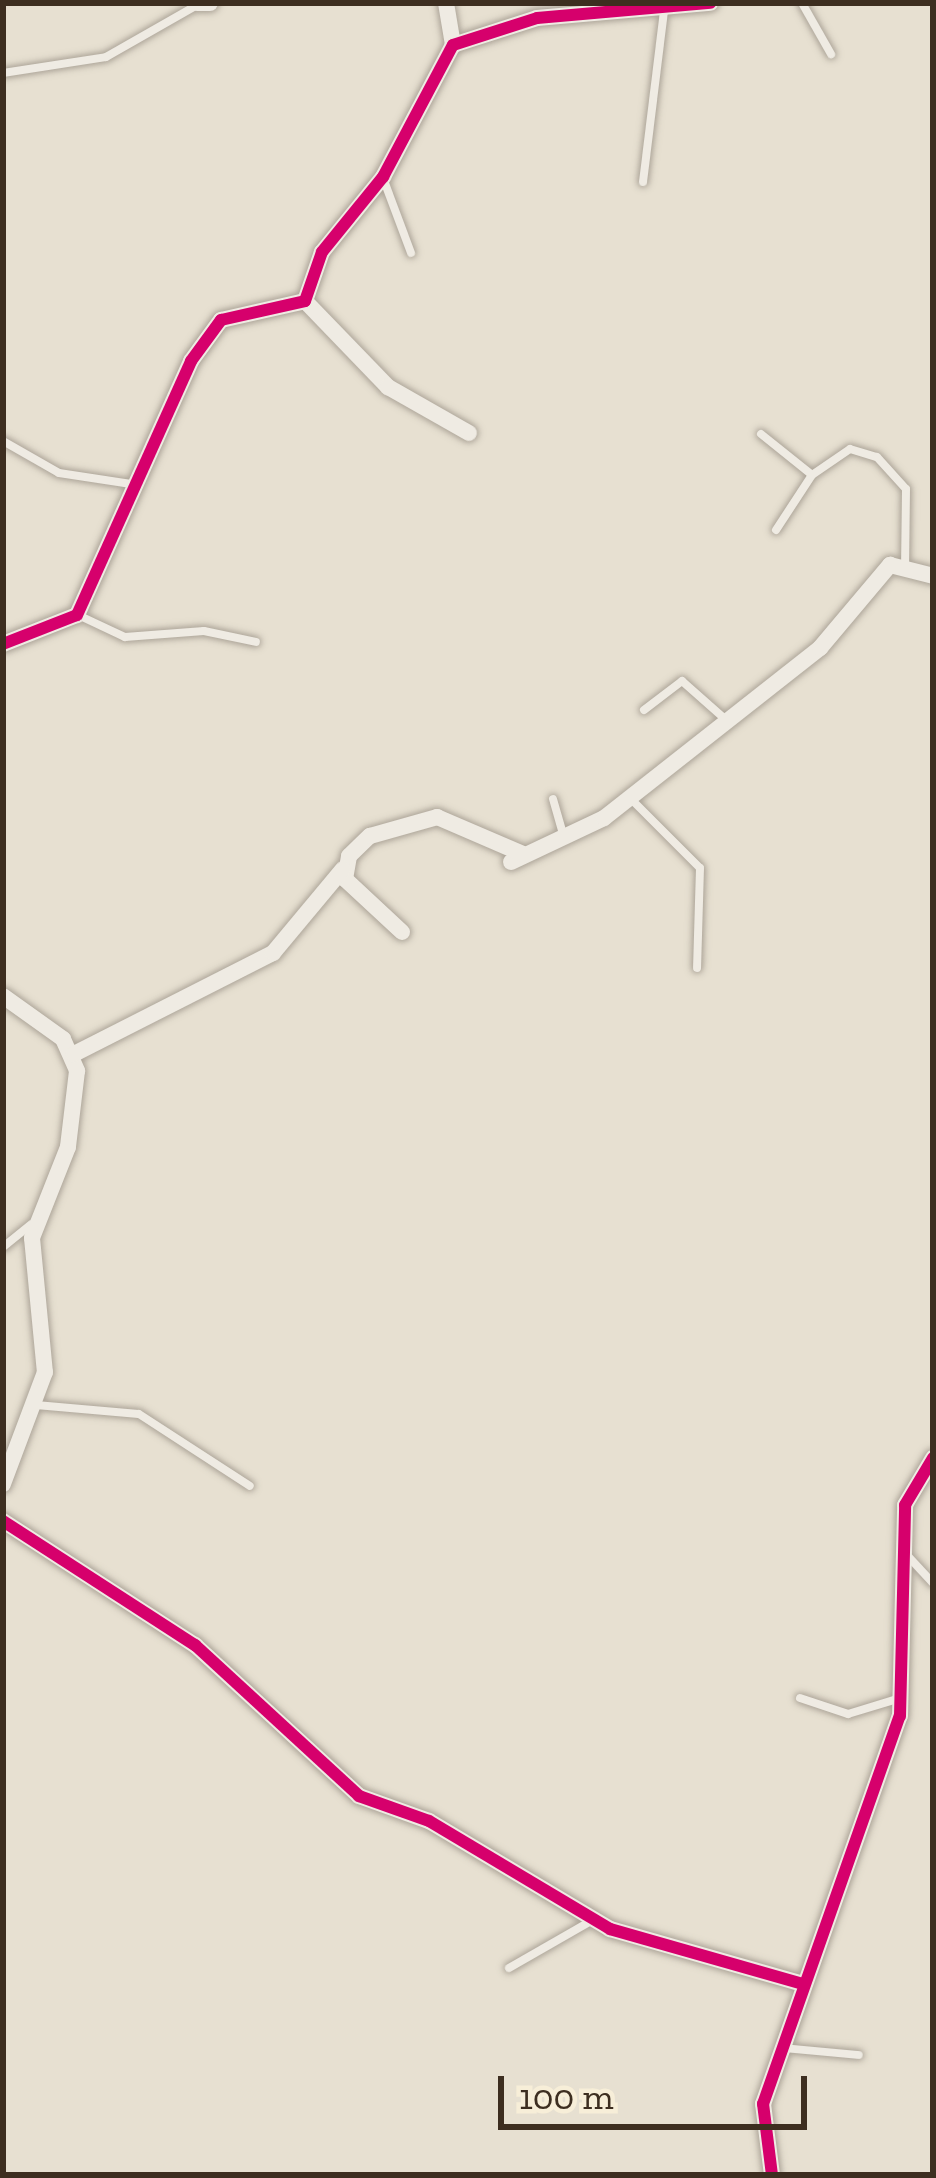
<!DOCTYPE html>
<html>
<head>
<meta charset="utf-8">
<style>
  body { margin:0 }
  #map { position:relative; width:936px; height:2178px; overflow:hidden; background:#e7e0d1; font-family:"Zilla Slab",serif }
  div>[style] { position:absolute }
  .roads { filter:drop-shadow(0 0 3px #ada599) drop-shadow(0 0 3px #ada599) }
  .service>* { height:8px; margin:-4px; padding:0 4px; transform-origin:4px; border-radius:4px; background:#efebe3 }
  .minor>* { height:16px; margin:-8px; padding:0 8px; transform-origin:8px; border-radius:8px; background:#efebe3 }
  .cycleway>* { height:12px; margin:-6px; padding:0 6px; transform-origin:6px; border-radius:6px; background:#d6006c }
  span { translate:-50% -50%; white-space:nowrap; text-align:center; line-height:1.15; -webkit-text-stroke:9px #f7eed8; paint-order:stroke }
  .frame { position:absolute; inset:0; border:6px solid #3d2e20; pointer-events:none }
  .scale { position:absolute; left:498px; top:2076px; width:309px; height:54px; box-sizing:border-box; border:6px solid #3d2e20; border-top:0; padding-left:15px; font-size:36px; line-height:42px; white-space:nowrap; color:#3d2e20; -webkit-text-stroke:9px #f7eed8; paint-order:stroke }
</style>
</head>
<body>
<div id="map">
  <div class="roads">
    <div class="service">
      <div style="left:802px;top:3px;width:59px;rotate:60.4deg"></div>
      <div style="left:3px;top:73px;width:104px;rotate:-8.8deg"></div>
      <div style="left:106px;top:57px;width:105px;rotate:-29.7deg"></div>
      <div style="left:383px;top:178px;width:80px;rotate:69.5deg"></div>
      <div style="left:643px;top:182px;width:173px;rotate:-83deg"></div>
      <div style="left:761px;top:434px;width:65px;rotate:38.8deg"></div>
      <div style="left:3px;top:441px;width:64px;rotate:29.7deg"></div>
      <div style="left:59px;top:473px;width:73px;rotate:8.7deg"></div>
      <div style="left:776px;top:530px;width:66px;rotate:-56.8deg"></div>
      <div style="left:812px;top:475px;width:46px;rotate:-34.4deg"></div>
      <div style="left:850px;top:449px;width:28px;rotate:17deg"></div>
      <div style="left:877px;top:457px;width:43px;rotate:47.8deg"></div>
      <div style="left:906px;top:489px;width:77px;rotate:90.7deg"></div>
      <div style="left:78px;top:615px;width:52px;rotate:25.1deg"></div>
      <div style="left:125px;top:637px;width:79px;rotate:-4.3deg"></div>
      <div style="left:204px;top:631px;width:53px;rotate:11.9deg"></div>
      <div style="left:644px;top:710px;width:48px;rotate:-37.3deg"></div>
      <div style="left:682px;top:681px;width:57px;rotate:41.5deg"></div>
      <div style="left:629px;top:797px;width:100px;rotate:45deg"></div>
      <div style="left:700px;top:868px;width:100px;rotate:91.7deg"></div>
      <div style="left:553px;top:799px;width:37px;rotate:74deg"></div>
      <div style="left:3px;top:1247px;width:36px;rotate:-39deg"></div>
      <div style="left:36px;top:1405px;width:103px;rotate:5deg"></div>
      <div style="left:139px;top:1414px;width:132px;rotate:33deg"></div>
      <div style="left:905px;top:1553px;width:41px;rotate:47deg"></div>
      <div style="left:800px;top:1698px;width:51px;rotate:18.4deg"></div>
      <div style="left:848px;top:1714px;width:51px;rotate:-17deg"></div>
      <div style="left:509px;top:1968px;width:95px;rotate:-29.8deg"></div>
      <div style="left:783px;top:2048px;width:76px;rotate:5.3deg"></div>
    </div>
    <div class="minor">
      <div style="left:197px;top:3px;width:13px"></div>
      <div style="left:446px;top:3px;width:43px;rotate:80.5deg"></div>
      <div style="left:305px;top:301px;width:120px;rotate:46deg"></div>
      <div style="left:388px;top:387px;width:93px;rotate:29.6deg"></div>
      <div style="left:3px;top:644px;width:79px;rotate:-21.4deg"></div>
      <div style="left:77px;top:615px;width:278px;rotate:-65.8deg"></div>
      <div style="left:191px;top:361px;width:51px;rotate:-53.8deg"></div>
      <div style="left:221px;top:320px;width:86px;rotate:-12.7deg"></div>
      <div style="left:305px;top:301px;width:52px;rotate:-70.9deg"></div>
      <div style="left:322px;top:252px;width:97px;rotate:-50.9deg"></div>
      <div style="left:383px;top:177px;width:149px;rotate:-62.1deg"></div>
      <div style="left:453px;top:45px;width:88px;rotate:-17.8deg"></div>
      <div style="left:537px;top:18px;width:174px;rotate:-5deg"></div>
      <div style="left:511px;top:862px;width:103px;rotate:-25.3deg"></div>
      <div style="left:604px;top:818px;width:275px;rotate:-38.2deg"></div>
      <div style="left:820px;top:648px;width:109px;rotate:-49.9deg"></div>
      <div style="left:890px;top:565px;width:44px;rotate:14.3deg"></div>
      <div style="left:402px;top:932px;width:78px;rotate:-137.1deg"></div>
      <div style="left:345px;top:879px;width:23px;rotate:-80deg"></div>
      <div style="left:349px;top:856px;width:29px;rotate:-44deg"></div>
      <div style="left:370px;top:836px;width:70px;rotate:-15.8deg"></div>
      <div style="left:437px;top:817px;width:94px;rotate:23.3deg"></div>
      <div style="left:3px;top:996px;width:74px;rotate:35.6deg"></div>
      <div style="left:63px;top:1039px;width:35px;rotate:66deg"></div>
      <div style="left:77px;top:1071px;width:77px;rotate:96.8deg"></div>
      <div style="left:68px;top:1147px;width:98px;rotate:111.6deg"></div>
      <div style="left:32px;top:1238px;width:135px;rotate:84.5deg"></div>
      <div style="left:45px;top:1372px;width:120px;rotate:110.6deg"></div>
      <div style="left:74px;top:1054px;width:223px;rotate:-26.9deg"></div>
      <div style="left:273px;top:953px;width:109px;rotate:-50.2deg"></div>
      <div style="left:3px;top:1521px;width:229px;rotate:32.9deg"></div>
      <div style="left:195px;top:1645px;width:223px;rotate:42.6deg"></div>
      <div style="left:359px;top:1796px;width:74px;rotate:19.7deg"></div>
      <div style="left:429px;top:1821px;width:211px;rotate:30.8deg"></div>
      <div style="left:610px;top:1929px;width:201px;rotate:15.9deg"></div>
      <div style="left:772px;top:2175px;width:72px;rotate:-97.2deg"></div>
      <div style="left:763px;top:2104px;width:411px;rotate:-70.6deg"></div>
      <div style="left:900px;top:1716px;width:211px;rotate:-88.6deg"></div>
      <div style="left:905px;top:1505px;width:55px;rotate:-59.2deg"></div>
    </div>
  </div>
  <div class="cycleway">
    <div style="left:3px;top:644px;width:79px;rotate:-21.4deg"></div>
    <div style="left:77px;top:615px;width:278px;rotate:-65.8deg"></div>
    <div style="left:191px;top:361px;width:51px;rotate:-53.8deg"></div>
    <div style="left:221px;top:320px;width:86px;rotate:-12.7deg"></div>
    <div style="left:305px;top:301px;width:52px;rotate:-70.9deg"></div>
    <div style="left:322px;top:252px;width:97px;rotate:-50.9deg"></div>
    <div style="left:383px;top:177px;width:149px;rotate:-62.1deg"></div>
    <div style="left:453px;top:45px;width:88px;rotate:-17.8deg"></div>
    <div style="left:537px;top:18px;width:174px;rotate:-5deg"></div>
    <div style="left:3px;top:1521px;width:229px;rotate:32.9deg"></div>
    <div style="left:195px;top:1645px;width:223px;rotate:42.6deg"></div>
    <div style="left:359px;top:1796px;width:74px;rotate:19.7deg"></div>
    <div style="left:429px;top:1821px;width:211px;rotate:30.8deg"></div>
    <div style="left:610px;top:1929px;width:201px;rotate:15.9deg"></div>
    <div style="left:772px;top:2175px;width:72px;rotate:-97.2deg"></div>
    <div style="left:763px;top:2104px;width:411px;rotate:-70.6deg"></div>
    <div style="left:900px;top:1716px;width:211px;rotate:-88.6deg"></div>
    <div style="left:905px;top:1505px;width:55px;rotate:-59.2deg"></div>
  </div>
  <div class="frame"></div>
  <div class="scale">100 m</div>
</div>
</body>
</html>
